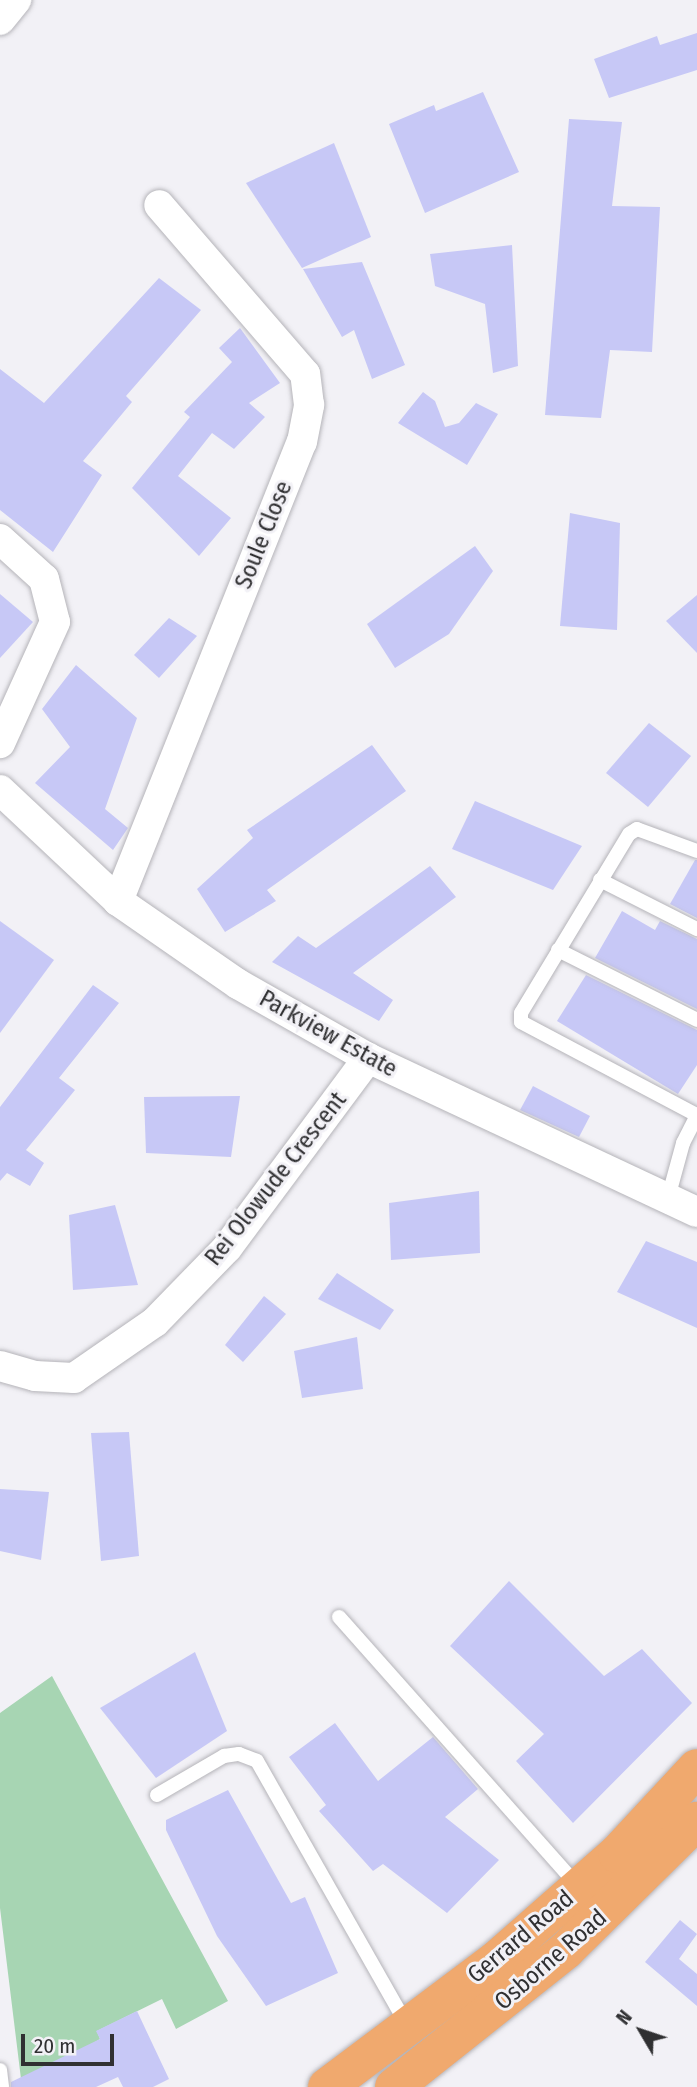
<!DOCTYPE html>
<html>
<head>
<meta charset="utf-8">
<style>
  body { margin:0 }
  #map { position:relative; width:697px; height:2087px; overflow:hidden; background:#f2f1f6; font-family:"Fira Sans Condensed",sans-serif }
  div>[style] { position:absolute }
  .green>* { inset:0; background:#a7d5b3 }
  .building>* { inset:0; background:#c7c8f6 }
  .roads { filter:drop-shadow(0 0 2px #b5b4b9) drop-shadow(0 0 2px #b5b4b9) }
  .service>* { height:14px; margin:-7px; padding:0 7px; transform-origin:7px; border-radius:7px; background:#fff }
  .minor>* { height:30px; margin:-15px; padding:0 15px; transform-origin:15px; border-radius:15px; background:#fff }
  .primary>* { height:38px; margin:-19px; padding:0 19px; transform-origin:19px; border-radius:19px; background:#f0a96e }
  span { translate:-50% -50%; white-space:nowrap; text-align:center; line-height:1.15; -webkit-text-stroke:6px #f2f1f6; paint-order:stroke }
  .street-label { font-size:24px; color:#303032 }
  .north { position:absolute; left:606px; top:1996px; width:70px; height:70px; -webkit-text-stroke:5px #f2f1f6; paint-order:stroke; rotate:309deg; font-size:19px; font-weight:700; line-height:28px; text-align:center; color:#303032 }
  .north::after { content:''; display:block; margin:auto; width:24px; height:32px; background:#303032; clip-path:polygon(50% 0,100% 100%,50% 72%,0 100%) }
  .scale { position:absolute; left:21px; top:2034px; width:93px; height:32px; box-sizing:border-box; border:4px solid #303032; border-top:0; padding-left:9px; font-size:21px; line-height:24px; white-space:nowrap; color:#303032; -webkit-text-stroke:5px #f2f1f6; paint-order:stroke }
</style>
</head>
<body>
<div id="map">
  <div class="green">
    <div style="clip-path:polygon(52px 1676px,228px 2001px,176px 2029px,162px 1999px,97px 2031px,100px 2039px,22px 2087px,0 1908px,0 1713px)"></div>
  </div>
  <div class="building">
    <div style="clip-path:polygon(697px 33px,697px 70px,609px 98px,594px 59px,657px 36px,660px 45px)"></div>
    <div style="clip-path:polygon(483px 92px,519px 172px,425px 213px,389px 124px,434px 105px,436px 111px)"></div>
    <div style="clip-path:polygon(569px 119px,622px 122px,612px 206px,660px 207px,652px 352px,610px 350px,601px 418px,545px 415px)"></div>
    <div style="clip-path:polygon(334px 143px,371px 237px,302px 268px,246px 183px)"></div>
    <div style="clip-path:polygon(512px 245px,518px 366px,493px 373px,485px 304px,435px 286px,430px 254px)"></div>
    <div style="clip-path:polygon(362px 262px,405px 365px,372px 379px,354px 330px,342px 337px,303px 269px)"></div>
    <div style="clip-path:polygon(159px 278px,201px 310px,126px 396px,132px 402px,83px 461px,102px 475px,53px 552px,0 510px,0 369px,44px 403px)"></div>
    <div style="clip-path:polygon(240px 328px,280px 383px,249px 403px,265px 417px,234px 449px,212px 433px,178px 476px,231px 518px,199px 556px,132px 488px,190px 417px,184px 412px,232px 362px,219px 348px)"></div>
    <div style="clip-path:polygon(423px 392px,435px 401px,445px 427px,459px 423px,476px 403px,498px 414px,467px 465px,398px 423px)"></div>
    <div style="clip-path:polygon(570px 513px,620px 523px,617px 630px,560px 626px)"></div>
    <div style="clip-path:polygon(475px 546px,493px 571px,449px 634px,395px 668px,367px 624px)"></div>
    <div style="clip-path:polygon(0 594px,33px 622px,0 658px)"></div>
    <div style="clip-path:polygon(697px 595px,697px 653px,666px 621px)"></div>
    <div style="clip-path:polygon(169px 618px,197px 636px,159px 678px,134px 655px)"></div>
    <div style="clip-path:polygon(76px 665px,137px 718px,105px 809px,128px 828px,113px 850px,35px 783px,70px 747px,42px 709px)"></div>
    <div style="clip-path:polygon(649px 723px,691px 756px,648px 807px,606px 773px)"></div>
    <div style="clip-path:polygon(372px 745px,406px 791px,267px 890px,276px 901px,225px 932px,197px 889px,253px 838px,247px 830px)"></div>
    <div style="clip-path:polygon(475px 801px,582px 846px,553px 890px,452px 849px)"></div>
    <div style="clip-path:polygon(695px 860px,697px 860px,697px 918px,670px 904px)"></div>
    <div style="clip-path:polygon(430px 866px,456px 897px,353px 973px,393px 1000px,379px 1021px,272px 962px,298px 936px,316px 948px)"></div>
    <div style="clip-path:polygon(622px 911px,655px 930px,660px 921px,697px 939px,697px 1009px,595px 958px)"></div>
    <div style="clip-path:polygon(0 921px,54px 960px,0 1033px)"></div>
    <div style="clip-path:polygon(586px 975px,697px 1030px,697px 1065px,678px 1094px,557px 1021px)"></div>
    <div style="clip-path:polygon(93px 985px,119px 1003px,59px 1078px,75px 1090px,26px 1150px,44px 1163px,30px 1186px,7px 1173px,0 1181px,0 1107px)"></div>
    <div style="clip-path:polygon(533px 1086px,590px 1116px,579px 1137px,520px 1110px)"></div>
    <div style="clip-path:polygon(240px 1096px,231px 1157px,146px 1153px,144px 1097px)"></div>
    <div style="clip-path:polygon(479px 1191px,480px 1253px,391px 1260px,389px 1203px)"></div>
    <div style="clip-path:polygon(115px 1205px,138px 1285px,73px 1290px,69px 1215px)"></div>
    <div style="clip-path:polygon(646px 1241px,697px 1262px,697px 1328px,617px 1292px)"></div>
    <div style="clip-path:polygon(337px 1273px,394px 1310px,380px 1330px,318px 1299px)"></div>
    <div style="clip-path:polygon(264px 1296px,286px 1314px,243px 1362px,225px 1345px)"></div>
    <div style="clip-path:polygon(357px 1337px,363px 1389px,302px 1398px,294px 1351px)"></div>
    <div style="clip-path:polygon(129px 1432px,139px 1556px,101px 1561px,91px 1433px)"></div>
    <div style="clip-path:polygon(0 1489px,49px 1492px,41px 1560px,0 1551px)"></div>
    <div style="clip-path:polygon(509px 1581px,604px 1676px,642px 1649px,692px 1703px,573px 1823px,516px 1761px,544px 1734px,450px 1646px)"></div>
    <div style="clip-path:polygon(195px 1652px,227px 1731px,156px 1778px,100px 1708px)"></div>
    <div style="clip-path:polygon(335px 1723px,378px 1781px,433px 1737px,478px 1789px,445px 1817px,499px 1860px,447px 1913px,383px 1864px,373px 1871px,319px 1811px,326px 1805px,289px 1757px)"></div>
    <div style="clip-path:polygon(228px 1790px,291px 1903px,305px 1897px,338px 1973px,266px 2006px,217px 1936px,166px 1830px,166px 1820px)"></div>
    <div style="clip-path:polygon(680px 1920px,697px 1934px,679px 1959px,697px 1974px,697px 2006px,645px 1962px)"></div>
    <div style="clip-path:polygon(137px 2011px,169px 2079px,153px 2087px,123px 2087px,118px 2077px,96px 2087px,11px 2087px,11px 2082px,100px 2039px,96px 2031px)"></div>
  </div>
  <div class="roads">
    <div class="service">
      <div style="left:697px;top:851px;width:64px;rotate:-159.9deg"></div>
      <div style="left:637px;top:829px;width:9px;rotate:148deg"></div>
      <div style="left:629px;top:834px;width:209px;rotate:121.1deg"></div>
      <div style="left:521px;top:1013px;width:9px;rotate:90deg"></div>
      <div style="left:521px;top:1022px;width:199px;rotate:27.9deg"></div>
      <div style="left:600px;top:880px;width:109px;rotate:26.8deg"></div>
      <div style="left:558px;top:950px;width:156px;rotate:26.7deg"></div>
      <div style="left:668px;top:1198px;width:57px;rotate:-74.7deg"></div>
      <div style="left:683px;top:1143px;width:30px;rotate:-63deg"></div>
      <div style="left:339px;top:1617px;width:361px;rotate:48.4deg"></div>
      <div style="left:157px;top:1795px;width:78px;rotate:-30.2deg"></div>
      <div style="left:224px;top:1756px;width:15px;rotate:-8deg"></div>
      <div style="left:239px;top:1754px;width:19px;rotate:21deg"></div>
      <div style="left:257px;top:1761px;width:304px;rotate:60.4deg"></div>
      <div style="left:0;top:2070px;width:17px;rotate:83deg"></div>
    </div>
    <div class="minor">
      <div style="left:0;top:20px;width:26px;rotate:-51deg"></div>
      <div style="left:0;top:539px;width:59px;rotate:42.3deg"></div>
      <div style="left:44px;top:579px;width:44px;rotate:75.7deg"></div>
      <div style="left:55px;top:622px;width:133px;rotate:114.4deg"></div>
      <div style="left:0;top:790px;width:162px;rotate:43.2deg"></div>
      <div style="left:118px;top:901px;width:146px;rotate:34.7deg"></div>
      <div style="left:238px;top:984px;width:150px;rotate:29.6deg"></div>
      <div style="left:368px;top:1058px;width:363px;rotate:25.1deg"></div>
      <div style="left:118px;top:901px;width:495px;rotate:-68.2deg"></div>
      <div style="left:302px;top:442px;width:38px;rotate:-79deg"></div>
      <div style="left:309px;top:405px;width:31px;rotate:-97deg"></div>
      <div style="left:305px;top:374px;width:223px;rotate:-130.8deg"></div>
      <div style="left:0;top:1366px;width:36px;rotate:16deg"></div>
      <div style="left:35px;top:1376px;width:39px;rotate:3deg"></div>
      <div style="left:74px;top:1378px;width:98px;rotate:-34.7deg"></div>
      <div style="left:155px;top:1322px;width:103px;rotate:-45.8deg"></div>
      <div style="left:227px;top:1248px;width:237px;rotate:-53.4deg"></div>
    </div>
    <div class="primary">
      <div style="left:327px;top:2087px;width:210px;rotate:-36.9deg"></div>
      <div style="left:495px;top:1961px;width:162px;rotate:-41.3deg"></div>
      <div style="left:617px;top:1854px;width:117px;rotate:-47.1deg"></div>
      <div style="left:394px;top:2087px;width:220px;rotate:-38.5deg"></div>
      <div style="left:566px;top:1950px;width:184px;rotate:-44.6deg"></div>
    </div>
  </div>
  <div class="street-label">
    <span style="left:264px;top:535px;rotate:-68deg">Soule Close</span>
    <span style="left:328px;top:1034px;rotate:29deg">Parkview Estate</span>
    <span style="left:276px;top:1179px;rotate:-52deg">Rei Olowude Crescent</span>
    <span style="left:521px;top:1937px;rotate:-40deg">Gerrard Road</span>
    <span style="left:551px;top:1960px;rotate:-41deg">Osborne Road</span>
  </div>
  <div class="north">N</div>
  <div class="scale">20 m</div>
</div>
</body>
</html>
